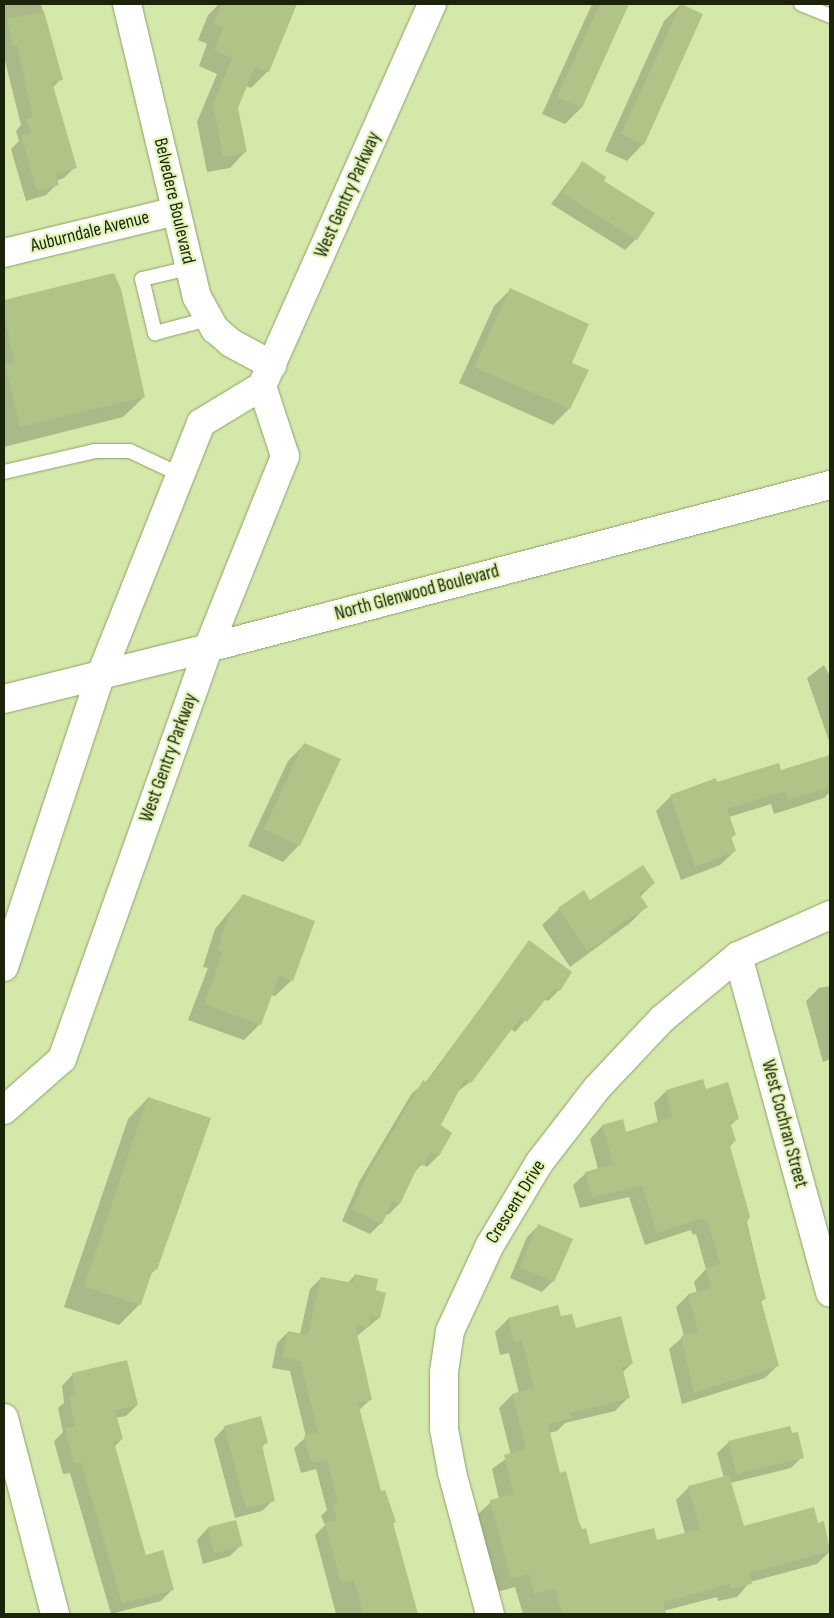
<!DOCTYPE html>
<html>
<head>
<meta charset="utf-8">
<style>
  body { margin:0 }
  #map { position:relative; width:834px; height:1618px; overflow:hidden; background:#d4e8aa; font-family:"Sofia Sans Condensed",sans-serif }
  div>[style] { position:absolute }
  .shadow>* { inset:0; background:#0003 }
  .building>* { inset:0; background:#b1c488 }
  .roads { filter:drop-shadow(0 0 1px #8da065) drop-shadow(0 0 1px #8da065) }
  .lane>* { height:14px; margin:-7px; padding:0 7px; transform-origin:7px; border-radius:7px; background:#fff }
  .street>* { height:28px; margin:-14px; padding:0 14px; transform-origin:14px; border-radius:14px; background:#fff }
  .secondary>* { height:28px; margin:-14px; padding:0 14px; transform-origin:14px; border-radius:14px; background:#fff }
  .primary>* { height:28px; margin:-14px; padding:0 14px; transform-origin:14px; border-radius:14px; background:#fff }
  span { translate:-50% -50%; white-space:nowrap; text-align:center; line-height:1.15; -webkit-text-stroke:4.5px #e1f5b7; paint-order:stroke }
  .street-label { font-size:19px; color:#1c230b }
  .frame { position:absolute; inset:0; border:5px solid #1c230b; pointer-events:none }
</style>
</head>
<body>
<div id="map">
  <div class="shadow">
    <div style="clip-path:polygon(4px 4px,41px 4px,61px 79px,52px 88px,75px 167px,64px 178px,56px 181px,57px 184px,46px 195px,26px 201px,11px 149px,19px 141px,16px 131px,21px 125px,4px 57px)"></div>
    <div style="clip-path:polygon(219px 4px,296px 4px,268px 71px,251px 88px,246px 86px,237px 107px,246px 151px,230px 168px,207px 172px,197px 122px,217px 74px,199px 66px,207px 44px,198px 40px,208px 15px)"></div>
    <div style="clip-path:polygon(592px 4px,628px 4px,581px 108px,565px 124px,542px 114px)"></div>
    <div style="clip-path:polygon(680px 5px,701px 15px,643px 144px,627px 161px,605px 151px,664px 21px)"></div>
    <div style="clip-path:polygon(582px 163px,602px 181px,636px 239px,625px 250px,551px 204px)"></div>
    <div style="clip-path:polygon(113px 274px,144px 397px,123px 417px,4px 447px,4px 301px)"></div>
    <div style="clip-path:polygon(510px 290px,570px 363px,569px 409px,553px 425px,459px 383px,494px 306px)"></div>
    <div style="clip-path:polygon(824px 665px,830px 676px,830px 744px,807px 678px)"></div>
    <div style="clip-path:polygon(305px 744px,299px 845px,283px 862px,248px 846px,288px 761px)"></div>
    <div style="clip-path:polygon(830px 756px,830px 792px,824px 798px,774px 814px,771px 804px,729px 817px,735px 834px,730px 839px,735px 851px,720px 865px,681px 880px,656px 811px,671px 796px,781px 771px)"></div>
    <div style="clip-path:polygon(654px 883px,640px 897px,646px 907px,630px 923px,570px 967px,542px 925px,559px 909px)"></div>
    <div style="clip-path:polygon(243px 895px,292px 980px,275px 996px,271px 995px,260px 1024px,244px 1040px,188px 1020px,208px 968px,203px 967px,215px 929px)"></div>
    <div style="clip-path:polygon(529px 942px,559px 990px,548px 1001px,544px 999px,515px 1032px,511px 1029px,470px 1082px,457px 1092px,439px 1126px,438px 1156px,427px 1167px,422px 1164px,414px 1173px,399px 1204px,388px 1215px,385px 1213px,381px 1223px,370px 1234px,342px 1221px,359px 1182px,412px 1093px,425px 1083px)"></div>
    <div style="clip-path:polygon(830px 986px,830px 1059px,823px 1062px,806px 1001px,819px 988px)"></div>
    <div style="clip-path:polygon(666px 1091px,705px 1091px,737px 1119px,730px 1126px,735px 1141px,729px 1147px,765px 1298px,760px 1303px,777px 1366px,765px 1378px,682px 1404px,669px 1349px,684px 1336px,676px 1307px,688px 1295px,697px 1293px,694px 1282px,706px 1269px,696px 1234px,693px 1235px,691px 1230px,645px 1245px,629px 1197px,580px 1208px,573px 1185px,586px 1173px,598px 1169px,590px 1139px,602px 1126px,622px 1121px,625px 1134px,658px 1123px,654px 1103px)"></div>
    <div style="clip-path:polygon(148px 1098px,156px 1269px,149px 1276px,140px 1304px,119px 1325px,64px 1307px,128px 1119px)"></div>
    <div style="clip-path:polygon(538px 1226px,553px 1281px,542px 1292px,510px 1278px,527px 1237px)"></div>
    <div style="clip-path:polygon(355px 1275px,375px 1291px,379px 1318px,357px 1336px,371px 1399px,358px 1411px,380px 1493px,395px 1522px,392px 1524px,416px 1614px,336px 1614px,315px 1535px,325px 1525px,321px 1516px,327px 1510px,316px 1469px,301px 1473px,294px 1448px,306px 1437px,290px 1371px,272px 1368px,277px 1343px,288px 1332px,300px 1334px,310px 1289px,321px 1278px,347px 1284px)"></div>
    <div style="clip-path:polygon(560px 1318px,632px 1363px,622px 1373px,629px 1397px,615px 1411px,565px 1423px,557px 1431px,549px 1433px,559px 1474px,589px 1546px,656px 1542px,685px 1534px,676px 1500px,689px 1487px,724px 1478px,717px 1453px,729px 1442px,802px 1457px,791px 1468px,730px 1483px,744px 1528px,823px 1523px,830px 1551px,817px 1564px,750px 1582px,737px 1597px,718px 1601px,717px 1597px,663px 1611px,664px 1614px,523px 1614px,515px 1587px,497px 1592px,477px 1515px,491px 1502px,499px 1499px,492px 1469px,511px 1455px,499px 1408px,512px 1395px,519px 1393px,509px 1353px,500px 1355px,495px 1332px,508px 1319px)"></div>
    <div style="clip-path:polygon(73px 1374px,137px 1405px,126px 1416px,116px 1418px,122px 1439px,114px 1447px,143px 1552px,172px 1590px,161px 1601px,111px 1614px,70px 1473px,63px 1474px,54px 1441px,63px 1432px,58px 1408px,64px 1403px,62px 1386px)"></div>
    <div style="clip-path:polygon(225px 1427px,266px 1443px,261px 1448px,273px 1500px,262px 1511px,235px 1518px,214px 1439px)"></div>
    <div style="clip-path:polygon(235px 1521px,241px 1545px,230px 1556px,203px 1564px,197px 1540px,208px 1528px)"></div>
  </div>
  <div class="building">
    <div style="clip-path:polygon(222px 4px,297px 4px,269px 72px,255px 67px,238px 108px,247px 152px,223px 157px,213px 105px,232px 58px,214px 50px,223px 28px,214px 24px)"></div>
    <div style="clip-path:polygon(600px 4px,629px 4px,582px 108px,557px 97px)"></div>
    <div style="clip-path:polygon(681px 4px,703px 14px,644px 145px,621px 134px)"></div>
    <div style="clip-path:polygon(44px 11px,63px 80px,52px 82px,77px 168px,55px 174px,59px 185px,37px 191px,21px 136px,31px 133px,26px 119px,33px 117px,17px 45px,13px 46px,7px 19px)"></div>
    <div style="clip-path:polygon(582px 161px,606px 177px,604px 181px,655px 213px,637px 240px,562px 193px)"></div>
    <div style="clip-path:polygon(114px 273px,121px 289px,145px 397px,20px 427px,5px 365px,15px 363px,4px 316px,4px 300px)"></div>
    <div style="clip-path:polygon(510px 288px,589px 324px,572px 363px,589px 370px,570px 409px,474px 367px)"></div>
    <div style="clip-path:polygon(304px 743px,341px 759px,300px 846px,264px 829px)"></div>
    <div style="clip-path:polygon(830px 755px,830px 787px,788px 800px,785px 791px,727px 809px,736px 835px,731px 837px,736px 851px,695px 867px,670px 795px,716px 778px,717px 782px,779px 763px,781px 770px)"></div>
    <div style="clip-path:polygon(643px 865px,655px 883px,639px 894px,648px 907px,608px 932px,611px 936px,587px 951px,558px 908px,584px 890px,590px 900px)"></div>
    <div style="clip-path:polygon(243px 894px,315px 921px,293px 981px,279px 976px,261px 1025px,204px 1004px,223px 952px,218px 950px,222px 935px,231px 911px)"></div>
    <div style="clip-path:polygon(529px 940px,572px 972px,560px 991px,555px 988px,527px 1022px,521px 1017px,471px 1083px,465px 1079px,441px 1125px,452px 1133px,439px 1156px,431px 1152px,423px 1166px,419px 1164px,400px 1204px,393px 1201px,382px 1224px,352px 1209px,370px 1170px,423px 1080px,427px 1083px)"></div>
    <div style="clip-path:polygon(703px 1079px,706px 1089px,728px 1082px,739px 1119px,730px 1122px,736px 1141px,729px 1143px,750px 1216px,746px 1224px,766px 1299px,761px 1300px,779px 1366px,694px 1393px,681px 1336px,698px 1331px,688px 1294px,711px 1288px,706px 1268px,720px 1264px,708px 1222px,705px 1223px,703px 1218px,657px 1233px,642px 1185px,592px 1197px,585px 1172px,613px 1164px,602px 1125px,623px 1119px,626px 1132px,672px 1117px,666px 1090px)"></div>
    <div style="clip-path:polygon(148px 1097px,211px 1118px,157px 1270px,153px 1269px,141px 1305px,84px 1286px)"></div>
    <div style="clip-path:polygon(538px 1224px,573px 1239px,554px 1282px,520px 1267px)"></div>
    <div style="clip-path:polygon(355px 1274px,378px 1279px,376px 1290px,386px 1293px,380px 1318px,370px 1316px,368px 1327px,355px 1325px,372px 1400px,358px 1403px,381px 1491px,385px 1490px,396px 1522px,393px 1523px,418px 1614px,363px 1614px,354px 1580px,341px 1583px,325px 1523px,337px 1520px,332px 1504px,338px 1502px,327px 1459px,311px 1463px,304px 1436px,318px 1432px,300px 1361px,282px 1357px,288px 1331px,308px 1335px,321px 1277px,353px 1283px)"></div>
    <div style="clip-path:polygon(558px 1305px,561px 1316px,572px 1314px,576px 1328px,621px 1316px,633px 1364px,622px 1367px,630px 1398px,570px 1413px,572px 1418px,548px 1424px,560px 1473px,566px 1471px,581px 1530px,586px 1528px,590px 1544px,654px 1528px,657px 1540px,700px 1529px,688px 1486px,729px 1475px,744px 1526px,814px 1507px,818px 1523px,824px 1521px,830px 1551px,749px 1573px,752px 1584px,731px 1589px,730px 1584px,663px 1602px,666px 1614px,562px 1614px,555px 1588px,534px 1594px,529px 1574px,511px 1579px,490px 1500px,514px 1494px,504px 1455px,526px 1449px,512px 1394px,534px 1388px,522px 1340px,514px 1342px,508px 1318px)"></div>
    <div style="clip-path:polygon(127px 1360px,138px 1405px,115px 1411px,123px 1439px,114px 1442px,145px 1552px,146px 1555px,163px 1550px,174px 1590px,122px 1603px,81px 1462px,74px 1464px,65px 1428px,75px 1426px,69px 1396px,75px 1394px,72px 1373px)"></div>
    <div style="clip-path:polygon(261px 1416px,268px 1443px,262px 1445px,275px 1501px,246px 1508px,224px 1426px)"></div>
    <div style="clip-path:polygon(790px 1426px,792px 1433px,798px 1432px,804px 1458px,736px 1474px,728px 1441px)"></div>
    <div style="clip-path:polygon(236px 1520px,243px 1546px,214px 1553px,208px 1527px)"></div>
  </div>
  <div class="roads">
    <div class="lane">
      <div style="left:801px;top:4px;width:31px;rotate:22deg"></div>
      <div style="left:189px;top:268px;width:48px;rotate:166.8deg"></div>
      <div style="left:142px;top:279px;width:56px;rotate:76.5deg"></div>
      <div style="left:155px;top:333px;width:55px;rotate:-14.8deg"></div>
      <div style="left:4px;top:472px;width:93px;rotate:-13deg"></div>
      <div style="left:95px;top:451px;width:35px"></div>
      <div style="left:130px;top:451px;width:56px;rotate:25.2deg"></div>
    </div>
    <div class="street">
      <div style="left:127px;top:4px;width:301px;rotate:76.6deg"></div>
      <div style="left:197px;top:297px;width:37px;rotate:61deg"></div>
      <div style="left:215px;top:329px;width:21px;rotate:41deg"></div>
      <div style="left:231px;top:343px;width:47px;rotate:28.2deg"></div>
      <div style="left:4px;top:253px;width:177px;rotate:-13.7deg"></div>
      <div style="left:738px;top:956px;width:349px;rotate:74.7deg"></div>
      <div style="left:4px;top:1418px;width:203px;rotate:75.4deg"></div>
      <div style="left:490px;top:1614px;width:147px;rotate:-105deg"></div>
      <div style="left:452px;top:1472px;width:44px;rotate:-100.5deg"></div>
      <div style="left:444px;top:1429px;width:57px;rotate:-90deg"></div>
      <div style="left:444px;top:1372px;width:41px;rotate:-81.7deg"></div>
      <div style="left:450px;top:1331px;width:95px;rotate:-65.1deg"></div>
      <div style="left:490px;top:1245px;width:96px;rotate:-59.1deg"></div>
      <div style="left:539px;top:1163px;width:95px;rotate:-52.3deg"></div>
      <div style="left:597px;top:1088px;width:95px;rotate:-46.7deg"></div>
      <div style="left:662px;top:1019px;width:99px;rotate:-39.7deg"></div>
      <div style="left:738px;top:956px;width:101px;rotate:-24deg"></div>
    </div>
    <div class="secondary">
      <div style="left:208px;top:648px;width:643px;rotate:-14.68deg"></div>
    </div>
    <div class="primary">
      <div style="left:4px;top:699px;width:210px;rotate:-14deg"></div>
      <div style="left:4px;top:967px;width:305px;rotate:-71.7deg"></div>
      <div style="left:100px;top:677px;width:273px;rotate:-68.3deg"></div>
      <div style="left:201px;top:423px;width:71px;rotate:-31.2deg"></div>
      <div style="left:262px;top:386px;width:418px;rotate:-66deg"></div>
      <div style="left:4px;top:1110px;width:77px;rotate:-41.3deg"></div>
      <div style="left:62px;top:1059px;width:436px;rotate:-70.4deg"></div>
      <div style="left:208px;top:648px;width:207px;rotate:-68.1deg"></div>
      <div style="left:285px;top:456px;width:74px;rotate:-108.2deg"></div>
    </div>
  </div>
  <div class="street-label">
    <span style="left:348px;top:195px;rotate:-66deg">West Gentry Parkway</span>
    <span style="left:174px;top:201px;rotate:77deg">Belvedere Boulevard</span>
    <span style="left:90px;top:232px;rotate:-14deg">Auburndale Avenue</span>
    <span style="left:417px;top:593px;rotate:-15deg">North Glenwood Boulevard</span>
    <span style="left:169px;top:758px;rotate:-70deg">West Gentry Parkway</span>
    <span style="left:784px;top:1124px;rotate:75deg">West Cochran Street</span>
    <span style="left:516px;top:1202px;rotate:-58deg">Crescent Drive</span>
  </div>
  <div class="frame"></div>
</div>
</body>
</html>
